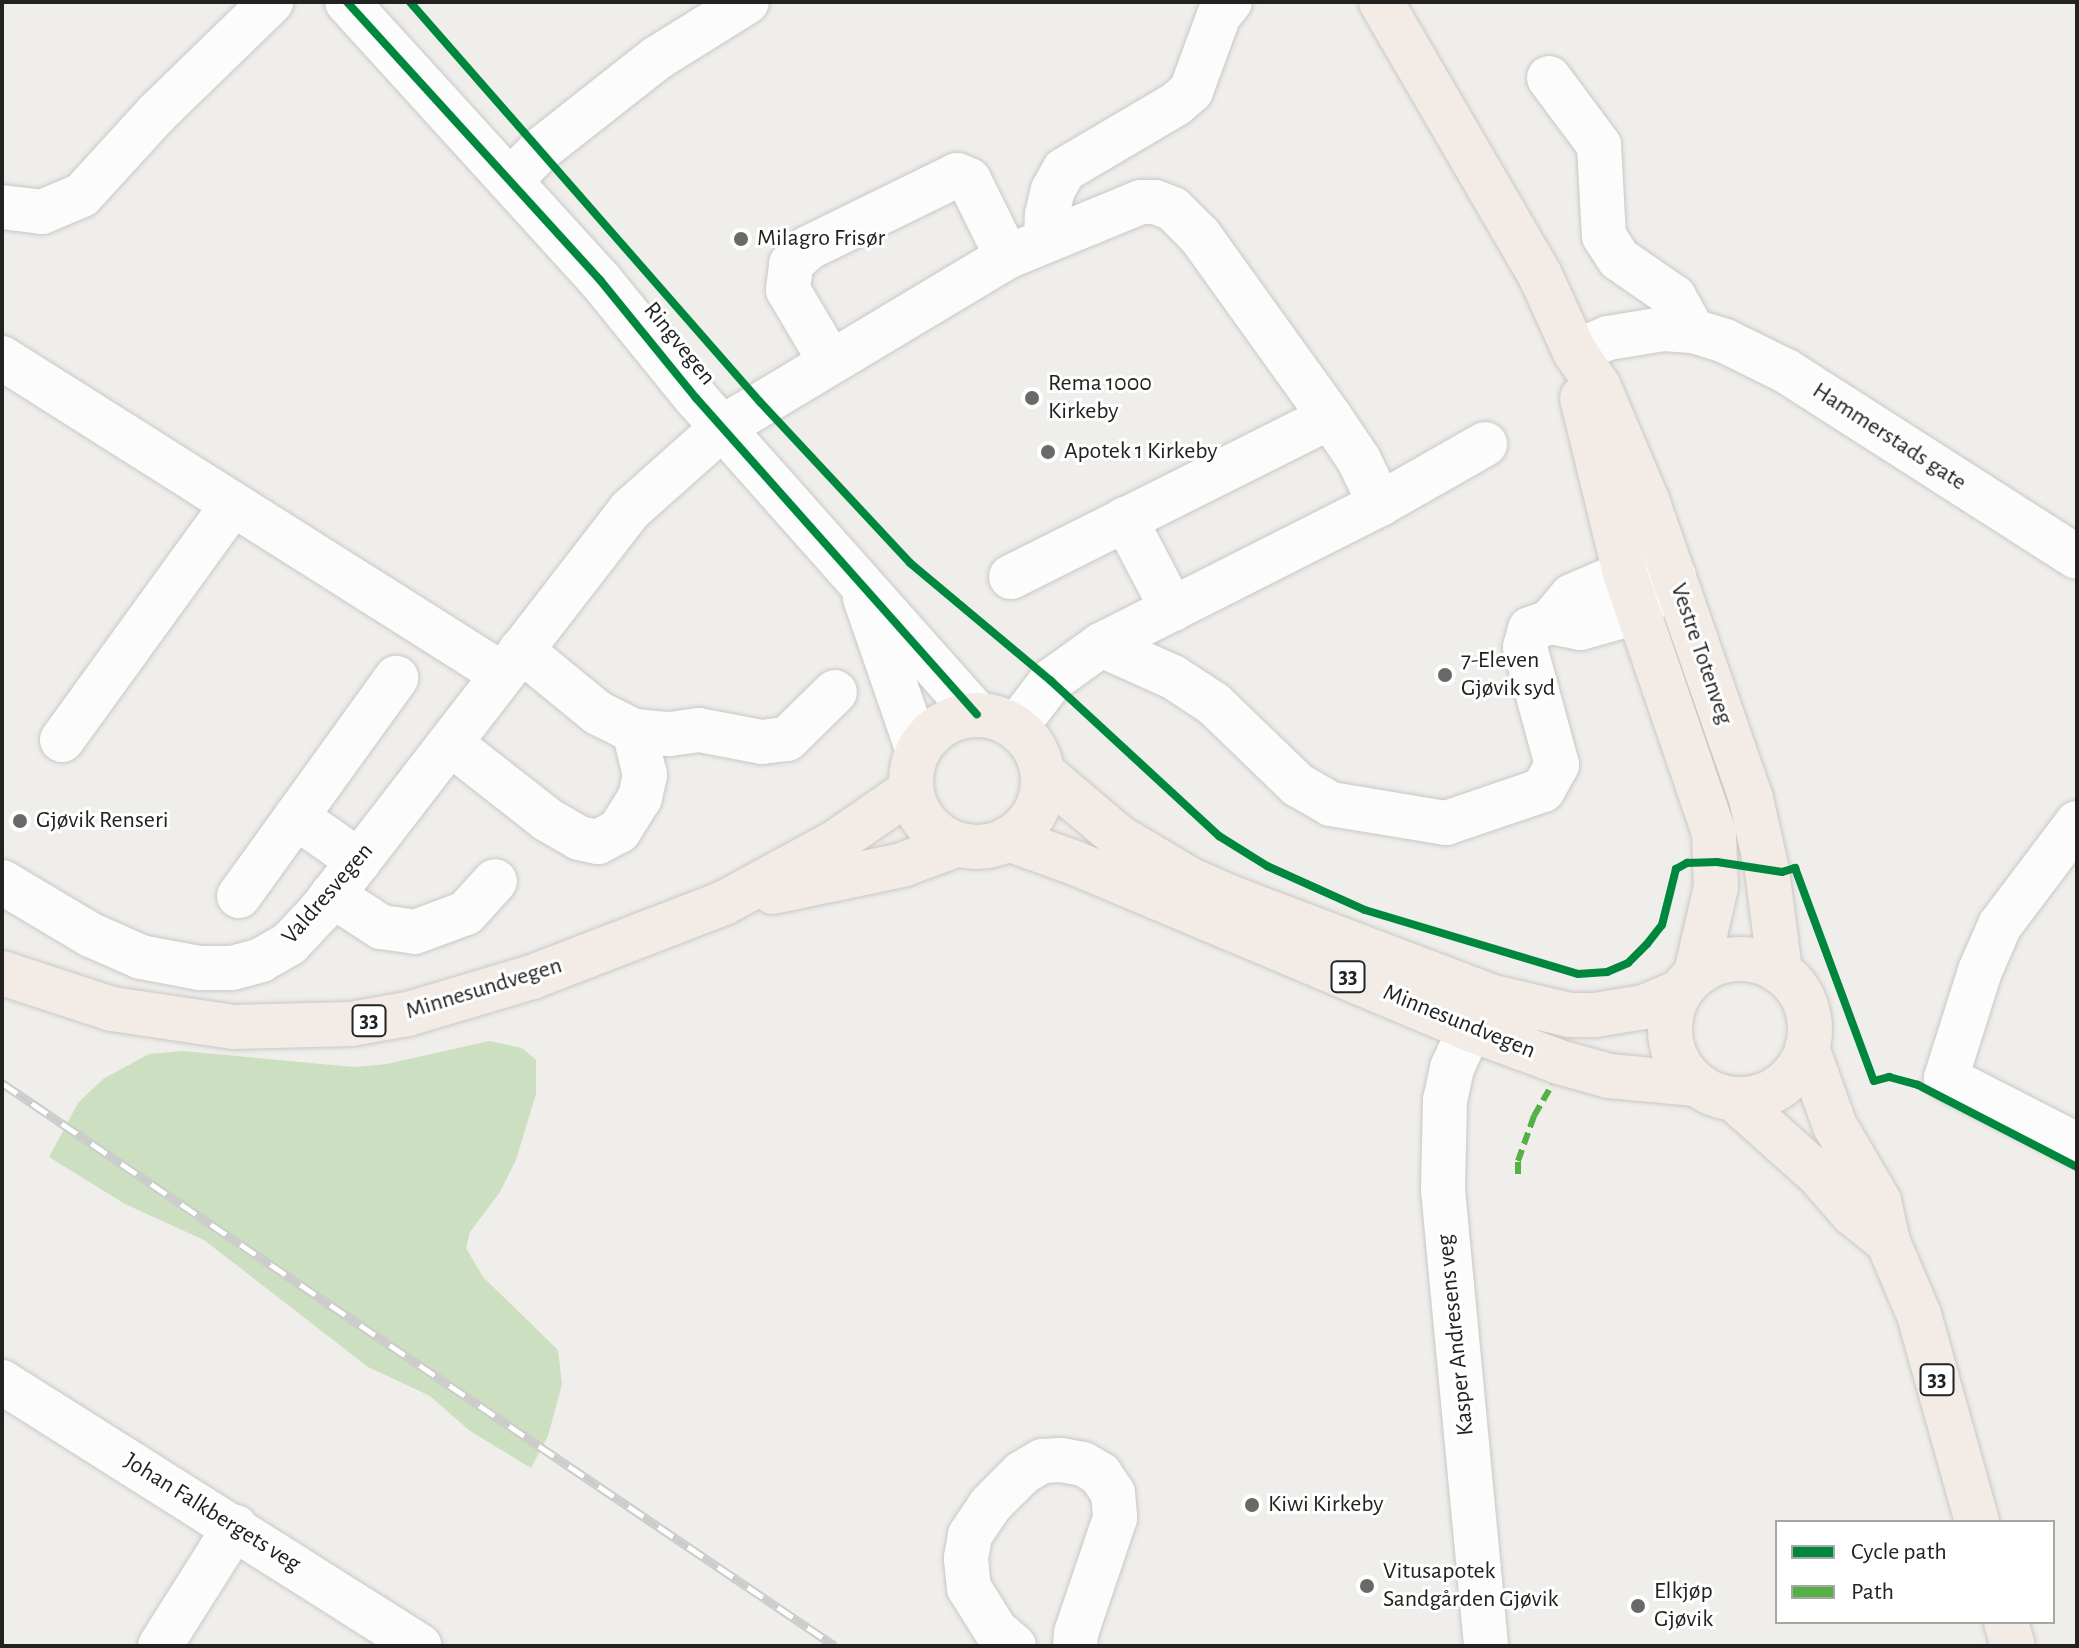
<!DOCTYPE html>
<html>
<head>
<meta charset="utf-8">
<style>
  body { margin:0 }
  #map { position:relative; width:2079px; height:1648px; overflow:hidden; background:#f0eeeb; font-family:"Alegreya Sans",sans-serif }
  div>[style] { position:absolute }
  .forest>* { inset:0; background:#ccdfc0 }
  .roads { filter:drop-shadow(0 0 2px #c9c8c7) drop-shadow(0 0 2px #c9c8c7) }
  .minor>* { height:44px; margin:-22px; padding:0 22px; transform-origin:22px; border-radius:22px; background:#fdfcfc }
  .major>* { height:44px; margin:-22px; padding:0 22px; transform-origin:22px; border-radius:22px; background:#f3ece6 }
  .major>.ring { margin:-22px; padding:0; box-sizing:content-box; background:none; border:44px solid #f3ece6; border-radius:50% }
  .rail>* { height:9px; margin-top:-4.5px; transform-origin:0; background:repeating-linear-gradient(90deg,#fff 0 18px,#ccc 0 36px); box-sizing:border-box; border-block:2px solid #ccc }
  .quiet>* { height:6px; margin-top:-3px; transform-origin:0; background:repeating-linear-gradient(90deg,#55b145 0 12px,transparent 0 18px) }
  .cycleway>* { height:8px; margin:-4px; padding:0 4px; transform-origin:4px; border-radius:4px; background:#00873e }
  .dots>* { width:22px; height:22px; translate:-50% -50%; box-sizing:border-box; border:4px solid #fff; border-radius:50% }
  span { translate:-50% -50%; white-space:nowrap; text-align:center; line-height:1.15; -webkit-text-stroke:6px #fff; paint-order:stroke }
  .shield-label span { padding:2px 6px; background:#fff; border:2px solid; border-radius:6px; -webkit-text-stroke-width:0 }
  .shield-label { font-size:22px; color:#222; font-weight:700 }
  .poi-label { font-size:24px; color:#222 }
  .left { translate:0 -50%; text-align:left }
  .street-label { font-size:24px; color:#222 }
  .frame { position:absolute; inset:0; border:4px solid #222; pointer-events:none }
  .legend { position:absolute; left:1775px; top:1520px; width:280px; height:104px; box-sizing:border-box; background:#fff; border:2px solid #a7a7a7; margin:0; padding:10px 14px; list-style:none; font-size:24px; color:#222 }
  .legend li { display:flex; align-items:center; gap:16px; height:40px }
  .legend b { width:40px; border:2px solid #a7a7a7 }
</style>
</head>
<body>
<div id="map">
  <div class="forest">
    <div style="clip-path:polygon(489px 1041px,522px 1048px,536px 1060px,536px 1094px,516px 1160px,500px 1192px,470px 1232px,466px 1248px,483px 1277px,558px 1350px,562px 1384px,548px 1436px,531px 1468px,470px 1431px,430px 1396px,368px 1367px,204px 1240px,125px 1204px,49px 1157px,78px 1103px,103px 1079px,149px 1054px,183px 1051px,354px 1067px,387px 1064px)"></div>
  </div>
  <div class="roads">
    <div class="minor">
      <div style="left:347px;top:2px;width:376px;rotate:47.7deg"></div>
      <div style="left:600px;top:280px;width:152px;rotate:50.9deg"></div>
      <div style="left:696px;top:398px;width:423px;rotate:48.4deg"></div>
      <div style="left:1549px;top:78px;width:84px;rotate:53.3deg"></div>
      <div style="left:1599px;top:145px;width:91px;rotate:86.9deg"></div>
      <div style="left:1604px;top:236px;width:27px;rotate:57deg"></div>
      <div style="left:1619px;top:259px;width:67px;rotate:34.6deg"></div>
      <div style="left:1674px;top:297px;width:39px;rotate:61deg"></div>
      <div style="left:510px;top:181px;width:43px;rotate:-45.9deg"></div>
      <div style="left:540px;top:150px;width:149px;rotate:-38.2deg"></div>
      <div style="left:657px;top:58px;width:106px;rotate:-31.9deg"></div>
      <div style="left:2px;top:207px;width:40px;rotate:7.1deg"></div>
      <div style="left:42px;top:212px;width:43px;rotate:-23deg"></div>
      <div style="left:82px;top:195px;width:110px;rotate:-47.6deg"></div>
      <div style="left:156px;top:114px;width:161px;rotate:-44.2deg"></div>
      <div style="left:1046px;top:240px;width:25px;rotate:-88deg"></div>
      <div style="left:1047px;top:215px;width:26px;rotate:-77deg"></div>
      <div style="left:1053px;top:190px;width:23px;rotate:-61deg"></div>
      <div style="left:1064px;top:170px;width:130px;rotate:-30.5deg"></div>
      <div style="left:1176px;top:104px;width:20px;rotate:-41deg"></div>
      <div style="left:1191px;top:91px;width:81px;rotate:-69.8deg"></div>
      <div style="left:1219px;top:15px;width:17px;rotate:-50deg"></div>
      <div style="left:1575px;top:352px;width:36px;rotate:-23deg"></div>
      <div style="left:1608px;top:338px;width:56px;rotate:-9.3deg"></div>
      <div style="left:1663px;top:329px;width:30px;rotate:4deg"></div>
      <div style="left:1693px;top:331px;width:34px;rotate:17deg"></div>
      <div style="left:1725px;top:341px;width:68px;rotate:26.2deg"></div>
      <div style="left:1786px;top:371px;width:345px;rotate:32.6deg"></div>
      <div style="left:2px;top:358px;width:591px;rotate:32.29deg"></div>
      <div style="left:830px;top:361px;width:82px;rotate:-120.6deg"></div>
      <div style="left:788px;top:290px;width:26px;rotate:-83deg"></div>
      <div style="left:791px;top:264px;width:23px;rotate:-43deg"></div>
      <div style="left:808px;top:248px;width:166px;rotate:-26.1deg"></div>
      <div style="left:957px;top:175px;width:13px;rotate:23deg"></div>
      <div style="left:969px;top:180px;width:86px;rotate:63.7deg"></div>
      <div style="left:1125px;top:519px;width:102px;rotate:62.4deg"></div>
      <div style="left:1011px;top:577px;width:357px;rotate:-26.6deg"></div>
      <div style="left:865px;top:598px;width:159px;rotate:70.9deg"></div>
      <div style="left:1550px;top:622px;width:31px;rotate:11deg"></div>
      <div style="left:1580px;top:628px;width:59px;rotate:-15.7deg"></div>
      <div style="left:1637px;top:612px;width:40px;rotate:-45deg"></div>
      <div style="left:1101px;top:645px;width:79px;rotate:24deg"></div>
      <div style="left:1173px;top:677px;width:49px;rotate:33.4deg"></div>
      <div style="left:1214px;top:704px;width:117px;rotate:44deg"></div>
      <div style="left:1298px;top:785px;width:38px;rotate:30deg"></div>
      <div style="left:1331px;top:804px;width:117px;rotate:9.4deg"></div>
      <div style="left:1446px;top:823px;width:102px;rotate:-18.8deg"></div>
      <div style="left:1543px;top:790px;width:29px;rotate:-61deg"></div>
      <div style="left:1557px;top:765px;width:122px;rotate:-105.2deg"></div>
      <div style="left:1525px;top:647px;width:19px;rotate:-74deg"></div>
      <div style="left:1530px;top:629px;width:21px;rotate:-19deg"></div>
      <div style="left:1550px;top:622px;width:34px;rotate:-50deg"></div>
      <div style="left:1572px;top:596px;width:58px;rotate:-23.5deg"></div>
      <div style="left:1625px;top:573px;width:49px;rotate:3.5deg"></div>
      <div style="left:521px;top:650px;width:99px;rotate:39.3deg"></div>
      <div style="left:598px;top:713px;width:40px;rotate:26.6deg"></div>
      <div style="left:634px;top:731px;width:36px;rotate:5deg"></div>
      <div style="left:670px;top:734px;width:29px;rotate:-8deg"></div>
      <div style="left:699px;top:730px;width:64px;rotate:10.8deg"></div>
      <div style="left:762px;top:742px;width:25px;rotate:-7deg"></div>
      <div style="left:787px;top:739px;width:67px;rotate:-44.4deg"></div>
      <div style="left:1016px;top:727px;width:58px;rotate:-52.7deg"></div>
      <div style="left:1051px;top:681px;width:62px;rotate:-35.8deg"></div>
      <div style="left:1101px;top:645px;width:313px;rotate:-26.8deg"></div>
      <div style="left:1380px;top:504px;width:121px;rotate:-29.7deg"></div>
      <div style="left:62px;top:740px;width:291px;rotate:-54.1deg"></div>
      <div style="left:451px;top:744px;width:123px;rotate:38.1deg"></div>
      <div style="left:548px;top:820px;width:36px;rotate:30deg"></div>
      <div style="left:579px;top:838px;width:19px;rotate:12deg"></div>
      <div style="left:598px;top:842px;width:24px;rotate:-28deg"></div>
      <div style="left:619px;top:831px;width:39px;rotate:-58deg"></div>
      <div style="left:640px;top:798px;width:24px;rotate:-78deg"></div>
      <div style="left:645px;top:775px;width:45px;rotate:-104deg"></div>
      <div style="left:296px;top:817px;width:77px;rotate:34.9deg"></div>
      <div style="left:2077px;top:823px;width:128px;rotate:127deg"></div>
      <div style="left:2000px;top:925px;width:50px;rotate:113.5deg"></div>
      <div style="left:1980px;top:971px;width:112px;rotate:107.6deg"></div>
      <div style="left:1946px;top:1078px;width:147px;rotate:27.1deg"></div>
      <div style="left:2px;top:882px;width:104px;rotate:30.8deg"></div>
      <div style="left:91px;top:935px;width:55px;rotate:23.7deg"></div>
      <div style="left:141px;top:957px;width:60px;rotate:10.6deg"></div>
      <div style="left:200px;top:968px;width:32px"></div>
      <div style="left:232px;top:968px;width:30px;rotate:-15deg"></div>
      <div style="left:261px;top:960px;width:32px;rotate:-30deg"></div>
      <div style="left:289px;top:944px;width:45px;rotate:-46.8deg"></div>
      <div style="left:320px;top:911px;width:507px;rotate:-52.29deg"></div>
      <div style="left:630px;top:510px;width:125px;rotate:-41.7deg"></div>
      <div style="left:723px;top:427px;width:331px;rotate:-30.9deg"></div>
      <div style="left:1007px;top:257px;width:145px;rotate:-22.3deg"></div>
      <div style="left:1141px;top:202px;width:14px"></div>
      <div style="left:1155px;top:202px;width:19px;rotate:21deg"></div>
      <div style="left:1173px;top:209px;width:38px;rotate:45deg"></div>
      <div style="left:1200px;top:236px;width:223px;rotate:54.3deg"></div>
      <div style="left:1330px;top:417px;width:52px;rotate:56deg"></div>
      <div style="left:1359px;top:460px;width:49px;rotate:64.5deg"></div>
      <div style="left:332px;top:895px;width:59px;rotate:33.1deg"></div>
      <div style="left:381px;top:927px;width:34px;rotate:8deg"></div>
      <div style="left:415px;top:932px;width:54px;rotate:-20.4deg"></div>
      <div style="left:466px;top:913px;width:43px;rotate:-47.8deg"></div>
      <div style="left:239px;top:896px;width:269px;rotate:-54.2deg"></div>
      <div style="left:1470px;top:1029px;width:43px;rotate:114.8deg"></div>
      <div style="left:1452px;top:1068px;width:33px;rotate:102deg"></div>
      <div style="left:1445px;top:1100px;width:90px;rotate:91.3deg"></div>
      <div style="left:1443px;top:1190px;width:458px;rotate:84.6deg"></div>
      <div style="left:2px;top:1382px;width:494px;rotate:32.3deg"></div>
      <div style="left:160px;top:1646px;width:141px;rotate:-57.8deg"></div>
      <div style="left:1014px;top:1646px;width:23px;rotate:-140deg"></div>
      <div style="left:996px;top:1631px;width:51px;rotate:-122.1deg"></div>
      <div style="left:969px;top:1588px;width:30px;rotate:-96deg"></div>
      <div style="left:966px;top:1558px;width:23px;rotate:-80deg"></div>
      <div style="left:970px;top:1535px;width:36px;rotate:-56deg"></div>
      <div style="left:990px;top:1505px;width:45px;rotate:-45deg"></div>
      <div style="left:1022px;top:1473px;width:23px;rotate:-31deg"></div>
      <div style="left:1042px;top:1461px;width:19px;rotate:-3deg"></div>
      <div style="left:1061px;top:1460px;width:22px;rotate:10deg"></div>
      <div style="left:1083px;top:1464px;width:20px;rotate:30deg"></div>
      <div style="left:1100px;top:1474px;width:23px;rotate:56deg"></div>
      <div style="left:1113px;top:1493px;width:25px;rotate:85deg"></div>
      <div style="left:1115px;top:1518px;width:121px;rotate:108.7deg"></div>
      <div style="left:1076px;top:1633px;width:13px;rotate:94deg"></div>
    </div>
    <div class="major">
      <div style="left:1381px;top:2px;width:316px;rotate:59.8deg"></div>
      <div style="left:1540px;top:275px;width:85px;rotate:65.6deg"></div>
      <div style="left:1575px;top:352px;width:42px;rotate:55.6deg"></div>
      <div style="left:1599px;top:387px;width:123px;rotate:67deg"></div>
      <div style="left:1647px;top:500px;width:317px;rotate:70.8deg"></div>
      <div style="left:1751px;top:799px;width:73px;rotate:77.3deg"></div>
      <div style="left:1767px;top:870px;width:102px;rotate:82.7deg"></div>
      <div style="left:1582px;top:398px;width:180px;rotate:76.2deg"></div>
      <div style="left:1625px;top:573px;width:275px;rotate:71.1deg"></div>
      <div style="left:1714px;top:833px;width:54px;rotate:87.9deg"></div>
      <div style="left:1716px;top:887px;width:88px;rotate:103.1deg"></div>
      <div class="ring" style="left:911px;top:715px;width:88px;height:88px"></div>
      <div style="left:1043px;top:773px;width:101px;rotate:40.2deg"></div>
      <div style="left:1120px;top:838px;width:80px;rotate:30.7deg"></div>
      <div style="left:1189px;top:879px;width:42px;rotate:24.1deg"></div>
      <div style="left:1227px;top:896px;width:285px;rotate:20.8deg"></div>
      <div style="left:1493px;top:997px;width:79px;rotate:13.2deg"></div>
      <div style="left:1570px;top:1015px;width:25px"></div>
      <div style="left:1595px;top:1015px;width:50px;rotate:-9.3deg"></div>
      <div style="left:1644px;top:1007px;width:39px;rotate:-23deg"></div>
      <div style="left:1008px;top:839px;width:71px;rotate:19.7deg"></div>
      <div style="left:1075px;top:863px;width:428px;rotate:22.8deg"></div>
      <div style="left:1470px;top:1029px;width:95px;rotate:20.3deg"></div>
      <div style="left:1559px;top:1062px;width:52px;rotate:15.6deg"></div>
      <div style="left:1609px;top:1076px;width:87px;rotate:5.3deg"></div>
      <div style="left:773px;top:892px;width:132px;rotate:-11.8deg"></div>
      <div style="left:902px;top:865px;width:58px;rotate:-20.3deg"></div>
      <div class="ring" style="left:1670px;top:959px;width:96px;height:96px"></div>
      <div style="left:2px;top:973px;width:116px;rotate:18.1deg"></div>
      <div style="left:112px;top:1009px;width:123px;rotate:8.4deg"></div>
      <div style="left:234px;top:1027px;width:117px;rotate:-1.5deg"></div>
      <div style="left:351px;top:1024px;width:58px;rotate:-10deg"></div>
      <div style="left:408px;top:1014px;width:129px;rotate:-16.6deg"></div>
      <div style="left:532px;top:977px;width:206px;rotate:-21.1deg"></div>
      <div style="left:724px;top:903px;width:128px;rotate:-28.6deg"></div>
      <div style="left:836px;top:842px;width:91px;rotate:-34.7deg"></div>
      <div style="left:1807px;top:1048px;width:83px;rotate:70.3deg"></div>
      <div style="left:1835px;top:1126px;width:87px;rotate:59.6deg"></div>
      <div style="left:1879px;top:1201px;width:42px;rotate:77.6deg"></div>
      <div style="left:1888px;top:1242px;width:79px;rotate:67deg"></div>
      <div style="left:1919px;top:1315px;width:215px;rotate:74.3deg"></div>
      <div style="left:1734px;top:1099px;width:113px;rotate:41.8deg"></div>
      <div style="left:1818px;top:1174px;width:52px;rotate:48.9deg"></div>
      <div style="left:1852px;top:1213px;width:46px;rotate:38.9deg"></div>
      <div style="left:2006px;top:1622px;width:25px;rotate:74deg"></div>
    </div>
  </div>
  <div class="rail">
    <div style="left:2px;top:1083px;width:1005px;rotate:34.05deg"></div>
  </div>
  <div class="quiet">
    <div style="left:1518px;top:1174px;width:13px;rotate:-90deg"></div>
    <div style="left:1518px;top:1161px;width:48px;rotate:-70.4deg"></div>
    <div style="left:1534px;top:1116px;width:36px;rotate:-60deg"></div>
  </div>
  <div class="cycleway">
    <div style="left:347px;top:2px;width:376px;rotate:47.7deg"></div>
    <div style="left:600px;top:280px;width:152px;rotate:50.9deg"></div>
    <div style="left:696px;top:398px;width:423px;rotate:48.4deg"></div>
    <div style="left:410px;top:2px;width:532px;rotate:48.81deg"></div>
    <div style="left:760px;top:402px;width:220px;rotate:47deg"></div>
    <div style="left:910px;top:563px;width:184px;rotate:39.9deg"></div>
    <div style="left:1051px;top:681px;width:229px;rotate:42.7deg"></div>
    <div style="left:1219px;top:836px;width:57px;rotate:32deg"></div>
    <div style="left:1267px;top:866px;width:107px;rotate:24.2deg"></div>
    <div style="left:1365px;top:910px;width:222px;rotate:16.7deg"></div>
    <div style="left:1578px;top:974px;width:29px;rotate:-4deg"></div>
    <div style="left:1607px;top:972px;width:23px;rotate:-23deg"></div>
    <div style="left:1628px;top:963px;width:27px;rotate:-45deg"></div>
    <div style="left:1647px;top:944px;width:24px;rotate:-52deg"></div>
    <div style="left:1662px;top:925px;width:58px;rotate:-76deg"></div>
    <div style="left:1676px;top:869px;width:13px;rotate:-29deg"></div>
    <div style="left:1687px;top:863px;width:30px;rotate:-2deg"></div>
    <div style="left:1717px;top:862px;width:66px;rotate:8.7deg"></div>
    <div style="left:1782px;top:872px;width:14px;rotate:-17deg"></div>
    <div style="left:1795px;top:868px;width:227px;rotate:69.7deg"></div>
    <div style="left:1874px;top:1081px;width:16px;rotate:-15deg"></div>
    <div style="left:1889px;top:1077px;width:30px;rotate:15deg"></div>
    <div style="left:1918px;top:1085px;width:179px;rotate:27.3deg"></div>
  </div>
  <div class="dots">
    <div style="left:741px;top:239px;background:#6a6968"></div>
    <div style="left:1032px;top:398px;background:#6a6968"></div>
    <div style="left:1048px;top:452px;background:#6a6968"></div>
    <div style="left:1445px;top:675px;background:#6a6968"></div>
    <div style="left:20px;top:821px;background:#6a6968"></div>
    <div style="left:1252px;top:1505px;background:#6a6968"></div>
    <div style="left:1367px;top:1586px;background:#6a6968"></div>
    <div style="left:1638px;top:1606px;background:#6a6968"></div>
  </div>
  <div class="shield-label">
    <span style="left:1348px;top:977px">33</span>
    <span style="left:369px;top:1021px">33</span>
    <span style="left:1937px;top:1380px">33</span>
  </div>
  <div class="poi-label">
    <span class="left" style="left:757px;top:239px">Milagro Frisør</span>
    <span class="left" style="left:1048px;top:398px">Rema 1000<br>Kirkeby</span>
    <span class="left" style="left:1064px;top:452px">Apotek 1 Kirkeby</span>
    <span class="left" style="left:1461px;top:675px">7-Eleven<br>Gjøvik syd</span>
    <span class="left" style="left:36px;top:821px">Gjøvik Renseri</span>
    <span class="left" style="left:1268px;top:1505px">Kiwi Kirkeby</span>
    <span class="left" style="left:1383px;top:1586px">Vitusapotek<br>Sandgården Gjøvik</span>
    <span class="left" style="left:1654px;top:1606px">Elkjøp<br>Gjøvik</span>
  </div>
  <div class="street-label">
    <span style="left:679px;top:344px;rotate:51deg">Ringvegen</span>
    <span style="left:1889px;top:437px;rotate:33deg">Hammerstads gate</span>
    <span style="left:1701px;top:654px;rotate:71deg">Vestre Totenveg</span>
    <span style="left:328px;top:894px;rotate:-49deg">Valdresvegen</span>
    <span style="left:484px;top:989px;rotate:-17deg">Minnesundvegen</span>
    <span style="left:1459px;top:1022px;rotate:22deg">Minnesundvegen</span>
    <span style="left:1456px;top:1335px;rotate:-96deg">Kasper Andresens veg</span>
    <span style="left:212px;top:1513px;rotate:32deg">Johan Falkbergets veg</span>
  </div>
  <div class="frame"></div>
  <ul class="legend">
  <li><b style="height:10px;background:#00873e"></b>Cycle path</li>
  <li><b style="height:10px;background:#55b145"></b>Path</li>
  </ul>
</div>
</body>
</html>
